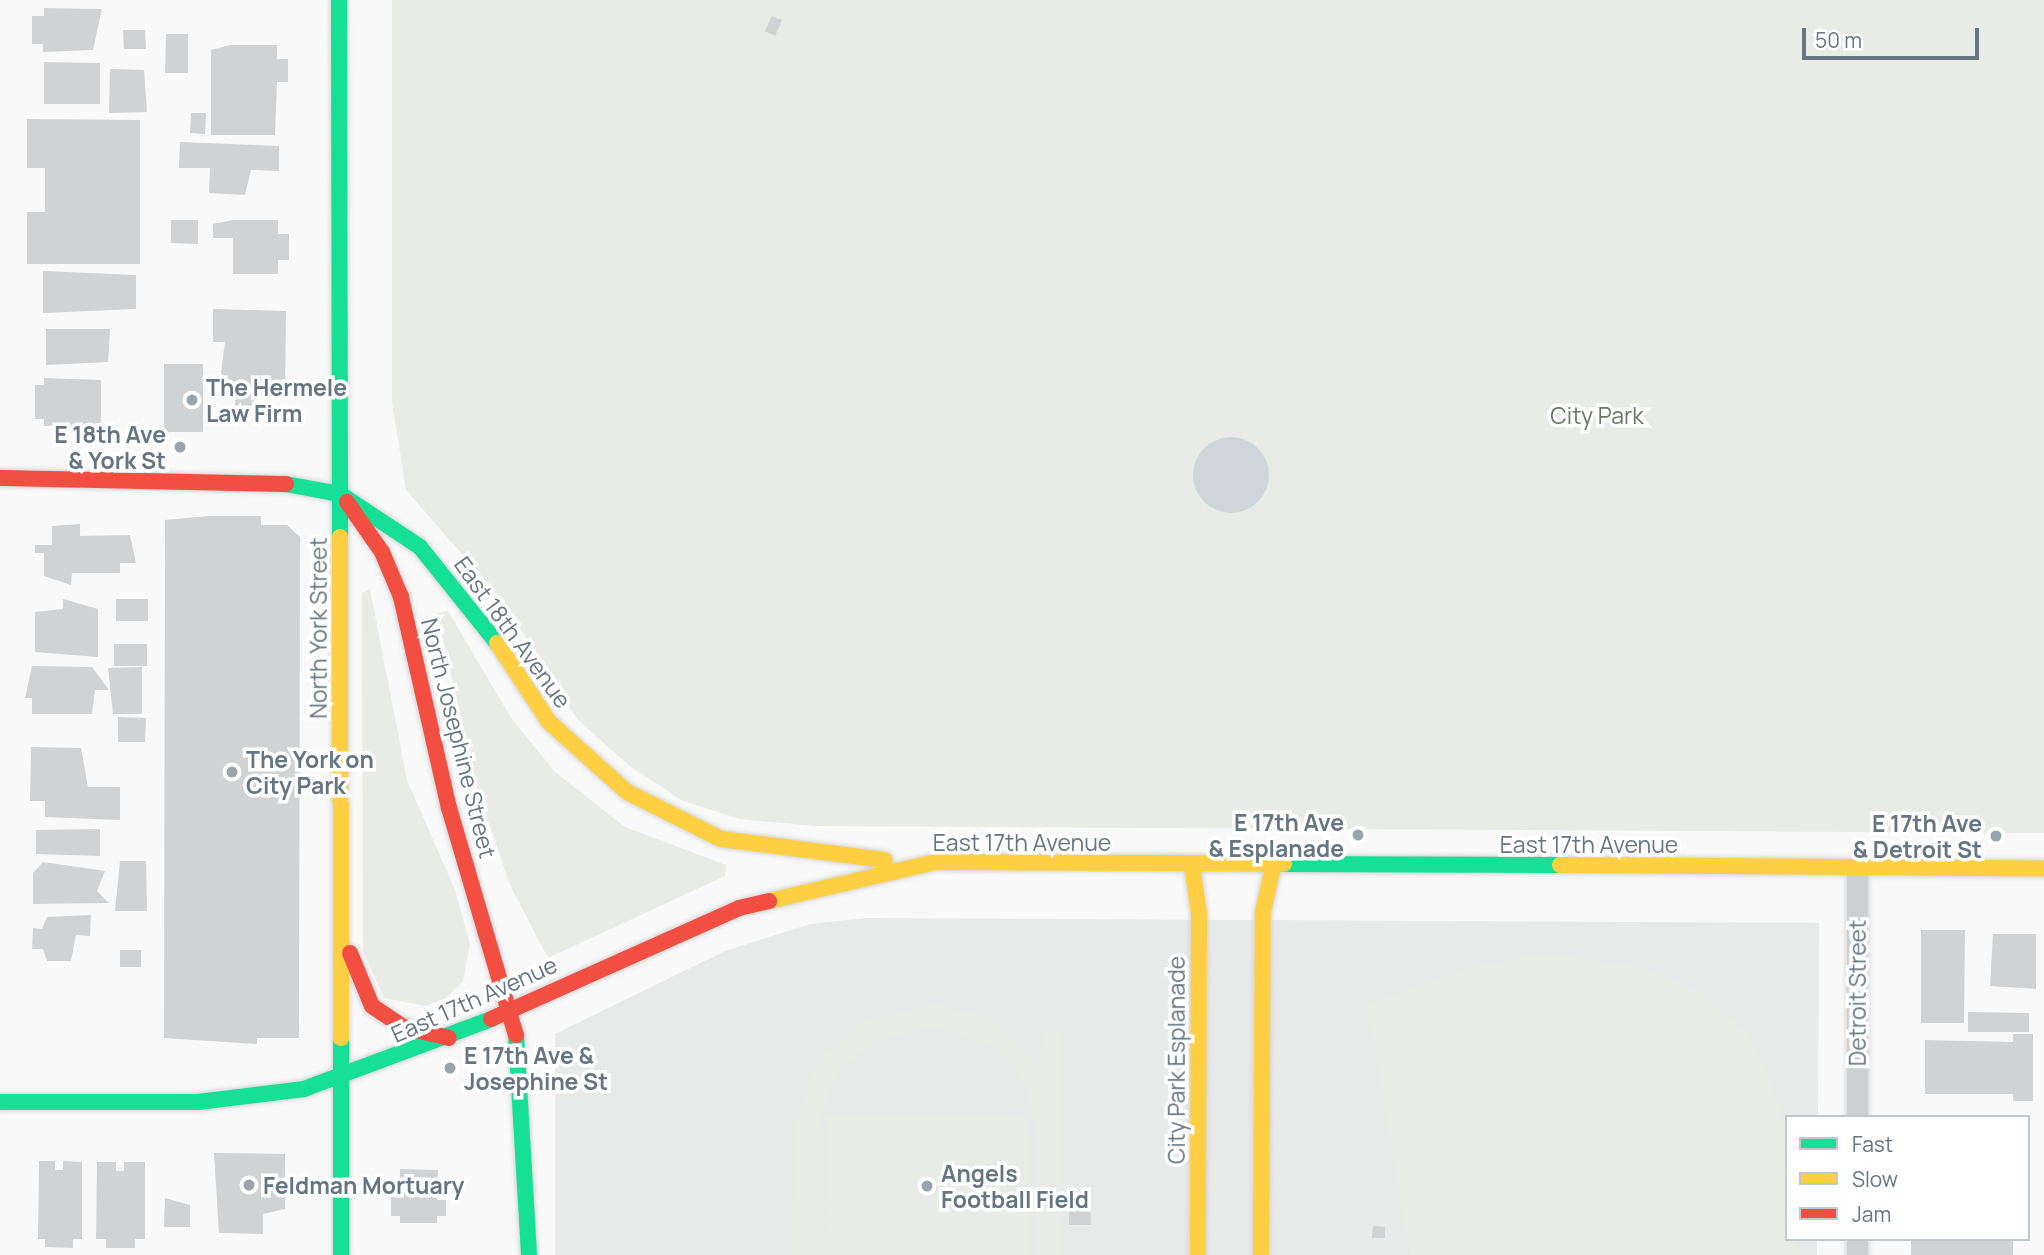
<!DOCTYPE html>
<html>
<head>
<meta charset="utf-8">
<style>
  body { margin:0 }
  #map { position:relative; width:2044px; height:1255px; overflow:hidden; background:#f9f9f9; font-family:Manrope,sans-serif }
  div>[style] { position:absolute }
  .built>* { inset:0; background:#e8e9e9 }
  .green>* { inset:0; background:#e8ebe6 }
  .water>* { inset:0; background:#ced6d9 }
  .round { border-radius:50% }
  .building>* { inset:0; background:#d0d2d3 }
  .roads { filter:drop-shadow(0 0 2px #d5d6d7) drop-shadow(0 0 2px #d5d6d7) }
  .street>* { height:21px; margin:-10.5px; padding:0 10.5px; transform-origin:10.5px; border-radius:10.5px; background:#cecfd0 }
  .fast>* { height:16px; margin:-8px; padding:0 8px; transform-origin:8px; border-radius:8px; background:#16e098 }
  .slow>* { height:16px; margin:-8px; padding:0 8px; transform-origin:8px; border-radius:8px; background:#ffcf43 }
  .jam>* { height:16px; margin:-8px; padding:0 8px; transform-origin:8px; border-radius:8px; background:#f24e42 }
  .dots>* { width:19px; height:19px; translate:-50% -50%; box-sizing:border-box; border:4px solid #fff; border-radius:50% }
  span { translate:-50% -50%; white-space:nowrap; text-align:center; line-height:1.15; -webkit-text-stroke:7px #fff; paint-order:stroke }
  .poi-label { font-size:23px; color:#657683; font-weight:700 }
  .left { translate:0 -50%; text-align:left }
  .right { translate:-100% -50%; text-align:right }
  .park-label { font-size:23px; color:#687a64 }
  .street-label { font-size:23px; color:#657683 }
  .legend { position:absolute; left:1785px; top:1115px; width:245px; height:126px; box-sizing:border-box; background:#fff; border:2px solid #c1c8cd; margin:0; padding:9px 12px; list-style:none; font-size:21px; color:#657683 }
  .legend li { display:flex; align-items:center; gap:14px; height:35px }
  .legend b { width:35px; border:2px solid #c1c8cd }
  .scale { position:absolute; left:1802px; top:28px; width:177px; height:32px; box-sizing:border-box; border:4px solid #657683; border-top:0; padding-left:9px; font-size:21px; line-height:24px; white-space:nowrap; color:#657683; -webkit-text-stroke:5px #fff; paint-order:stroke }
</style>
</head>
<body>
<div id="map">
  <div class="built">
    <div style="clip-path:polygon(867px 918px,1819px 923px,1818px 1117px,1787px 1117px,1787px 1239px,1817px 1239px,1817px 1255px,555px 1255px,555px 1034px,725px 951px,810px 924px)"></div>
  </div>
  <div class="green">
    <div style="clip-path:polygon(392px 0,2044px 0,2044px 833px,814px 826px,740px 819px,683px 801px,631px 767px,577px 719px,504px 602px,406px 490px,392px 402px)"></div>
    <div style="clip-path:polygon(370px 589px,407px 780px,455px 890px,470px 944px,463px 981px,446px 998px,425px 1006px,384px 998px,363px 951px,362px 615px,362px 593px)"></div>
    <div style="clip-path:polygon(448px 611px,511px 718px,555px 772px,625px 827px,726px 865px,725px 876px,548px 958px,510px 885px,478px 792px,437px 613px)"></div>
    <div style="clip-path:polygon(1544px 954px,1636px 966px,1669px 978px,1705px 996px,1751px 1038px,1778px 1101px,1787px 1142px,1787px 1239px,1797px 1239px,1799px 1255px,1410px 1255px,1367px 1005px,1471px 967px)"></div>
    <div style="clip-path:polygon(935px 1004px,990px 1018px,1041px 1066px,1042px 1031px,1061px 1031px,1060px 1255px,1037px 1255px,1037px 1133px,1026px 1083px,993px 1046px,934px 1027px,873px 1041px,836px 1075px,818px 1125px,816px 1255px,792px 1255px,795px 1123px,817px 1062px,862px 1021px)"></div>
    <div style="clip-path:polygon(826px 1116px,1029px 1117px,1029px 1255px,825px 1255px)"></div>
  </div>
  <div class="water">
    <div class="round" style="left:1193px;top:437px;width:76px;height:76px"></div>
  </div>
  <div class="building">
    <div style="clip-path:polygon(44px 8px,102px 9px,93px 50px,43px 52px,43px 44px,32px 44px,32px 16px,44px 16px)"></div>
    <div style="clip-path:polygon(772px 16px,782px 20px,775px 36px,765px 31px)"></div>
    <div style="clip-path:polygon(123px 30px,145px 30px,146px 49px,124px 49px)"></div>
    <div style="clip-path:polygon(166px 34px,188px 34px,188px 73px,165px 73px)"></div>
    <div style="clip-path:polygon(230px 45px,277px 45px,277px 59px,288px 59px,288px 82px,277px 82px,275px 135px,211px 135px,211px 50px)"></div>
    <div style="clip-path:polygon(44px 62px,100px 63px,100px 104px,44px 104px)"></div>
    <div style="clip-path:polygon(110px 69px,144px 70px,147px 112px,109px 113px)"></div>
    <div style="clip-path:polygon(191px 113px,206px 113px,205px 134px,190px 133px)"></div>
    <div style="clip-path:polygon(27px 119px,140px 120px,140px 264px,27px 264px,27px 212px,45px 212px,45px 168px,27px 168px)"></div>
    <div style="clip-path:polygon(180px 142px,279px 146px,279px 171px,251px 170px,245px 195px,209px 193px,210px 168px,179px 168px)"></div>
    <div style="clip-path:polygon(171px 220px,198px 220px,198px 244px,171px 243px)"></div>
    <div style="clip-path:polygon(233px 220px,278px 220px,278px 234px,289px 234px,289px 260px,278px 260px,278px 274px,233px 274px,233px 238px,213px 238px,213px 224px)"></div>
    <div style="clip-path:polygon(43px 271px,136px 275px,136px 309px,43px 313px)"></div>
    <div style="clip-path:polygon(213px 309px,286px 311px,285px 393px,254px 395px,253px 409px,235px 409px,235px 384px,225px 384px,221px 372px,225px 342px,213px 342px)"></div>
    <div style="clip-path:polygon(46px 329px,110px 329px,108px 362px,46px 365px)"></div>
    <div style="clip-path:polygon(164px 364px,203px 364px,203px 432px,164px 432px)"></div>
    <div style="clip-path:polygon(44px 378px,101px 380px,101px 424px,44px 426px,44px 419px,35px 419px,35px 385px,44px 385px)"></div>
    <div style="clip-path:polygon(208px 516px,261px 516px,261px 525px,287px 525px,300px 537px,299px 1038px,257px 1038px,257px 1044px,164px 1038px,165px 520px)"></div>
    <div style="clip-path:polygon(80px 524px,80px 536px,130px 535px,136px 563px,120px 563px,120px 573px,72px 573px,71px 585px,44px 576px,44px 553px,35px 553px,35px 545px,52px 545px,52px 526px)"></div>
    <div style="clip-path:polygon(63px 599px,98px 609px,98px 657px,35px 652px,35px 612px,63px 609px)"></div>
    <div style="clip-path:polygon(116px 599px,148px 599px,148px 621px,116px 621px)"></div>
    <div style="clip-path:polygon(114px 644px,147px 644px,147px 666px,114px 666px)"></div>
    <div style="clip-path:polygon(32px 666px,92px 667px,109px 690px,95px 690px,92px 714px,32px 714px,32px 698px,25px 698px)"></div>
    <div style="clip-path:polygon(142px 667px,142px 714px,113px 714px,108px 668px)"></div>
    <div style="clip-path:polygon(118px 717px,146px 718px,145px 742px,118px 742px)"></div>
    <div style="clip-path:polygon(31px 747px,81px 748px,88px 787px,120px 787px,120px 820px,45px 817px,45px 801px,30px 801px)"></div>
    <div style="clip-path:polygon(100px 829px,100px 856px,36px 854px,36px 830px)"></div>
    <div style="clip-path:polygon(120px 861px,146px 861px,147px 911px,115px 911px)"></div>
    <div style="clip-path:polygon(43px 862px,105px 871px,97px 891px,109px 903px,33px 904px,33px 873px)"></div>
    <div style="clip-path:polygon(91px 915px,90px 936px,76px 935px,71px 961px,47px 961px,43px 949px,32px 949px,33px 928px,42px 929px,47px 917px)"></div>
    <div style="clip-path:polygon(1921px 930px,1965px 930px,1964px 1023px,1921px 1023px)"></div>
    <div style="clip-path:polygon(1993px 934px,2036px 934px,2036px 989px,1990px 986px)"></div>
    <div style="clip-path:polygon(120px 950px,141px 950px,141px 967px,120px 967px)"></div>
    <div style="clip-path:polygon(1968px 1012px,2029px 1013px,2029px 1032px,1968px 1032px)"></div>
    <div style="clip-path:polygon(2013px 1034px,2033px 1034px,2033px 1101px,2013px 1101px,2013px 1094px,1925px 1094px,1925px 1040px,2013px 1042px)"></div>
    <div style="clip-path:polygon(214px 1153px,285px 1154px,285px 1209px,263px 1214px,263px 1234px,219px 1233px)"></div>
    <div style="clip-path:polygon(39px 1161px,55px 1161px,55px 1170px,63px 1170px,63px 1161px,82px 1162px,82px 1239px,73px 1239px,73px 1248px,45px 1247px,45px 1239px,38px 1239px)"></div>
    <div style="clip-path:polygon(97px 1162px,116px 1162px,116px 1171px,124px 1171px,124px 1162px,145px 1162px,145px 1239px,135px 1239px,135px 1248px,106px 1248px,106px 1239px,96px 1239px)"></div>
    <div style="clip-path:polygon(400px 1169px,438px 1170px,437px 1200px,446px 1200px,446px 1216px,437px 1216px,437px 1223px,400px 1223px,400px 1216px,391px 1216px,391px 1187px,400px 1187px)"></div>
    <div style="clip-path:polygon(165px 1198px,190px 1205px,190px 1227px,164px 1227px)"></div>
    <div style="clip-path:polygon(1069px 1199px,1090px 1199px,1091px 1225px,1069px 1225px)"></div>
    <div style="clip-path:polygon(1373px 1226px,1385px 1227px,1385px 1238px,1372px 1238px)"></div>
    <div style="clip-path:polygon(1911px 1239px,2013px 1239px,2013px 1255px,1911px 1255px)"></div>
  </div>
  <div class="roads">
    <div class="street">
      <div style="left:1857px;top:868px;width:249px;rotate:90deg"></div>
      <div style="left:1857px;top:1239px;width:16px;rotate:90deg"></div>
    </div>
    <div class="fast">
      <div style="left:339px;top:0;width:537px;rotate:89.89deg"></div>
      <div style="left:286px;top:484px;width:55px;rotate:10.5deg"></div>
      <div style="left:340px;top:494px;width:96px;rotate:33.5deg"></div>
      <div style="left:420px;top:547px;width:123px;rotate:51.3deg"></div>
      <div style="left:1284px;top:864px;width:276px;rotate:0.2deg"></div>
      <div style="left:516px;top:1035px;width:220px;rotate:86.6deg"></div>
      <div style="left:341px;top:1038px;width:217px;rotate:90deg"></div>
      <div style="left:0;top:1102px;width:198px"></div>
      <div style="left:198px;top:1102px;width:107px;rotate:-7deg"></div>
      <div style="left:304px;top:1089px;width:200px;rotate:-20.5deg"></div>
    </div>
    <div class="slow">
      <div style="left:340px;top:537px;width:501px;rotate:89.89deg"></div>
      <div style="left:497px;top:643px;width:95px;rotate:56.6deg"></div>
      <div style="left:549px;top:722px;width:105px;rotate:41.9deg"></div>
      <div style="left:627px;top:792px;width:105px;rotate:26.6deg"></div>
      <div style="left:721px;top:839px;width:165px;rotate:7.3deg"></div>
      <div style="left:1560px;top:865px;width:484px;rotate:0.4deg"></div>
      <div style="left:1192px;top:866px;width:48px;rotate:81.5deg"></div>
      <div style="left:1199px;top:913px;width:342px;rotate:90.2deg"></div>
      <div style="left:769px;top:901px;width:171px;rotate:-13.2deg"></div>
      <div style="left:935px;top:862px;width:349px;rotate:0.3deg"></div>
      <div style="left:1261px;top:1255px;width:343px;rotate:-89.7deg"></div>
      <div style="left:1263px;top:912px;width:46px;rotate:-77.5deg"></div>
    </div>
    <div class="jam">
      <div style="left:0;top:478px;width:286px;rotate:1.2deg"></div>
      <div style="left:347px;top:502px;width:61px;rotate:55deg"></div>
      <div style="left:382px;top:552px;width:49px;rotate:67.1deg"></div>
      <div style="left:401px;top:597px;width:216px;rotate:77.2deg"></div>
      <div style="left:449px;top:808px;width:237px;rotate:73.6deg"></div>
      <div style="left:350px;top:953px;width:57px;rotate:67.5deg"></div>
      <div style="left:372px;top:1006px;width:37px;rotate:34deg"></div>
      <div style="left:403px;top:1027px;width:47px;rotate:13.4deg"></div>
      <div style="left:491px;top:1019px;width:272px;rotate:-24.1deg"></div>
      <div style="left:739px;top:908px;width:31px;rotate:-13deg"></div>
    </div>
  </div>
  <div class="dots">
    <div style="left:192px;top:400px;background:#99a4ac"></div>
    <div style="left:180px;top:447px;background:#99a4ac"></div>
    <div style="left:232px;top:772px;background:#99a4ac"></div>
    <div style="left:1358px;top:835px;background:#99a4ac"></div>
    <div style="left:1996px;top:836px;background:#99a4ac"></div>
    <div style="left:450px;top:1068px;background:#99a4ac"></div>
    <div style="left:249px;top:1185px;background:#99a4ac"></div>
    <div style="left:927px;top:1186px;background:#99a4ac"></div>
  </div>
  <div class="poi-label">
    <span class="left" style="left:206px;top:400px">The Hermele<br>Law Firm</span>
    <span class="right" style="left:166px;top:447px">E 18th Ave<br>&amp; York St</span>
    <span class="left" style="left:246px;top:772px">The York on<br>City Park</span>
    <span class="right" style="left:1344px;top:835px">E 17th Ave<br>&amp; Esplanade</span>
    <span class="right" style="left:1982px;top:836px">E 17th Ave<br>&amp; Detroit St</span>
    <span class="left" style="left:464px;top:1068px">E 17th Ave &amp;<br>Josephine St</span>
    <span class="left" style="left:941px;top:1186px">Angels<br>Football Field</span>
    <span class="left" style="left:263px;top:1185px">Feldman Mortuary</span>
  </div>
  <div class="park-label">
    <span style="left:1597px;top:415px">City Park</span>
  </div>
  <div class="street-label">
    <span style="left:318px;top:628px;rotate:-90deg">North York Street</span>
    <span style="left:513px;top:632px;rotate:54deg">East 18th Avenue</span>
    <span style="left:459px;top:738px;rotate:76deg">North Josephine Street</span>
    <span style="left:1022px;top:842px">East 17th Avenue</span>
    <span style="left:1589px;top:844px">East 17th Avenue</span>
    <span style="left:1857px;top:993px;rotate:-90deg">Detroit Street</span>
    <span style="left:474px;top:999px;rotate:-24deg">East 17th Avenue</span>
    <span style="left:1176px;top:1060px;rotate:-90deg">City Park Esplanade</span>
  </div>
  <ul class="legend">
  <li><b style="height:9px;background:#16e098"></b>Fast</li>
  <li><b style="height:9px;background:#ffcf43"></b>Slow</li>
  <li><b style="height:9px;background:#f24e42"></b>Jam</li>
  </ul>
  <div class="scale">50 m</div>
</div>
</body>
</html>
